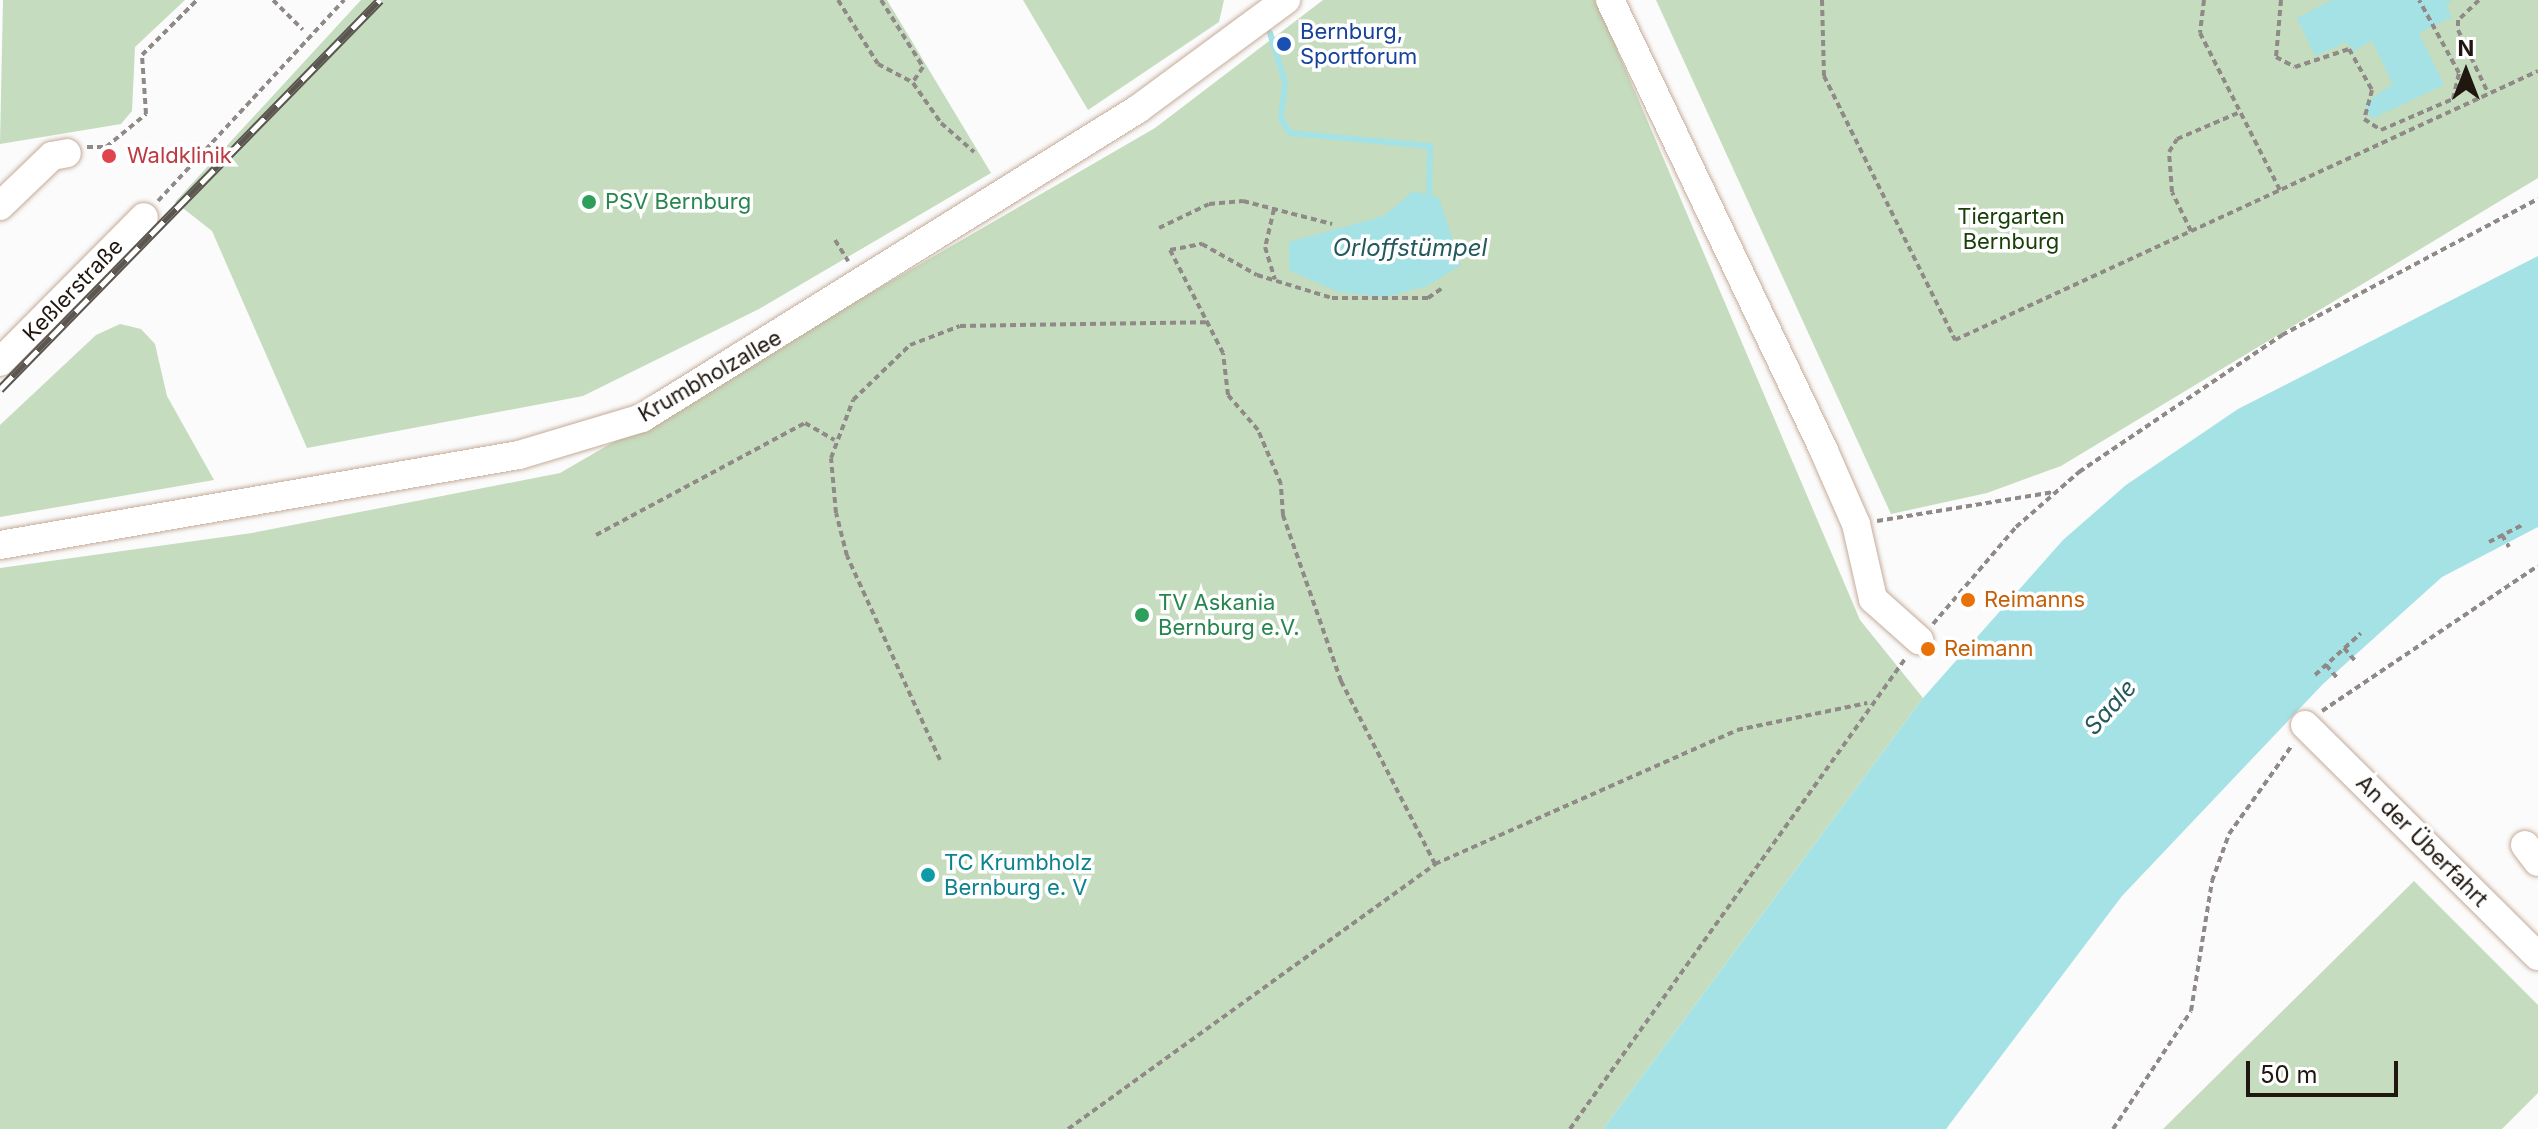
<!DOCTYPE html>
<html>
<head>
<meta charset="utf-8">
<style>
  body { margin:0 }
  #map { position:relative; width:2538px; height:1129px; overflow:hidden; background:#fbfbfb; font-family:Inter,sans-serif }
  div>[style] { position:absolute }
  .green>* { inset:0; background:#c5dcbe }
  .water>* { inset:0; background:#a4e2e6 }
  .stream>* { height:6px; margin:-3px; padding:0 3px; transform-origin:3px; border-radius:3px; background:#a4e2e6 }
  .path>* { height:4px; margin-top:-2px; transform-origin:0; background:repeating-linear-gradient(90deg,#8f8a87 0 6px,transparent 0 10px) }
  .roads { filter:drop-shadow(0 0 2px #c5ab99) drop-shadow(0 0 2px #c5ab99) }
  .minor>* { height:28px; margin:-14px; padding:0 14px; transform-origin:14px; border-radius:14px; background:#fff }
  .rail>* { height:9px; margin-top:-4.5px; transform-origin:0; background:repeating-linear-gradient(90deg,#fff 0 18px,#5c5651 0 36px); box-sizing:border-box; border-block:2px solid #5c5651 }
  .dots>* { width:22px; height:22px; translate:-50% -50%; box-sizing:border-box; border:4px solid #fff; border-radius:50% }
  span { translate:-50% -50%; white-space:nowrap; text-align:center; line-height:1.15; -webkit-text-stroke:7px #fff; paint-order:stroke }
  .transit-label { font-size:22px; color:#164399 }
  .left { translate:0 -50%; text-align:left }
  .health-label { font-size:22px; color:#be3a42 }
  .leisure-label { font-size:22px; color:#27864d }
  .park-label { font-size:22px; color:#194009 }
  .street-label { font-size:22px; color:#201710 }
  .food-label { font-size:22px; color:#c56008 }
  .culture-label { font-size:22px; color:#0d838f }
  .water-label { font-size:24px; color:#24595d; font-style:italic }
  .north { position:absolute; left:2426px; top:32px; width:80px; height:80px; -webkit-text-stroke:6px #fff; paint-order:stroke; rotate:0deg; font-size:22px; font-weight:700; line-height:32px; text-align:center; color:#201710 }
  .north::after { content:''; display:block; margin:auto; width:28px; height:36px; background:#201710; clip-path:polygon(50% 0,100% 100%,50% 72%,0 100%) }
  .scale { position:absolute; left:2246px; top:1061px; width:152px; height:36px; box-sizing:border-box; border:4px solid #201710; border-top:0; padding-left:10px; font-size:24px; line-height:28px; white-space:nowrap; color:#201710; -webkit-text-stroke:6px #fff; paint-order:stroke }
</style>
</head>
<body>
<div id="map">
  <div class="green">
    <div style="clip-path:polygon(3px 0,185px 0,135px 47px,132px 111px,121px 124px,0 144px)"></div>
    <div style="clip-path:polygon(361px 0,887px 0,991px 173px,759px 309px,583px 396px,307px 448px,212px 231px,175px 202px)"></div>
    <div style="clip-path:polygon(1023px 0,1224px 0,1219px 22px,1088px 110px)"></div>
    <div style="clip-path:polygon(1323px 0,1596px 0,1860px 620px,1923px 698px,1603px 1129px,0 1129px,0 568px,252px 533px,560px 473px,1155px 128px)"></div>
    <div style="clip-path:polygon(1656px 0,2538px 0,2538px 178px,2061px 466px,1987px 493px,1891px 514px)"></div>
    <div style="clip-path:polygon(120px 324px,141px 329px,155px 344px,167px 396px,214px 480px,0 517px,0 425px,96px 335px)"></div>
    <div style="clip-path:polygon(2414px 881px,2538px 1005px,2538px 1093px,2502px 1129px,2163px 1129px)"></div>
  </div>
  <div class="water">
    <div style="clip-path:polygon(2332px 0,2453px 0,2446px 4px,2452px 17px,2419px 33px,2444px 85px,2371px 119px,2365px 103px,2393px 84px,2372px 41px,2353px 51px,2347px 42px,2315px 56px,2297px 18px)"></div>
    <div style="clip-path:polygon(1413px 191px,1439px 198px,1461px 265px,1427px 286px,1385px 297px,1338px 292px,1289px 270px,1289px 242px,1384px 216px)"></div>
    <div style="clip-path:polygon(2538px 256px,2538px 527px,2442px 577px,2323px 684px,2122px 896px,1946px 1129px,1603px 1129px,1923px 698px,2063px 540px,2126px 485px,2238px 409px)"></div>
  </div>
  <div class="stream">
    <div style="left:1270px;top:33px;width:51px;rotate:73deg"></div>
    <div style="left:1285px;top:82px;width:37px;rotate:96deg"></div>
    <div style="left:1281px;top:119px;width:17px;rotate:57deg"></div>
    <div style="left:1290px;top:133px;width:141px;rotate:5.3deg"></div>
    <div style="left:1430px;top:146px;width:57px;rotate:91deg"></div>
  </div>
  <div class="path">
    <div style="left:273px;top:0;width:42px;rotate:45deg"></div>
    <div style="left:838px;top:0;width:75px;rotate:58deg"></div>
    <div style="left:878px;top:64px;width:40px;rotate:28deg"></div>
    <div style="left:913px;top:83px;width:49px;rotate:55deg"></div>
    <div style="left:941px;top:123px;width:44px;rotate:41.3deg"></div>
    <div style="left:881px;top:0;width:79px;rotate:57.9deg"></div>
    <div style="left:923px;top:67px;width:18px;rotate:124deg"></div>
    <div style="left:1822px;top:0;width:76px;rotate:88.5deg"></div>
    <div style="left:1824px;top:76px;width:295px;rotate:63.6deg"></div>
    <div style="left:1955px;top:340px;width:642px;rotate:-24.77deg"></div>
    <div style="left:2204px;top:0;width:33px;rotate:97deg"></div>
    <div style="left:2200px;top:33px;width:176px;rotate:63deg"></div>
    <div style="left:2281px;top:0;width:57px;rotate:95deg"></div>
    <div style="left:2276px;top:57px;width:21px;rotate:28deg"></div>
    <div style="left:2295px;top:67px;width:57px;rotate:-18.4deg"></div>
    <div style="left:2349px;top:49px;width:47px;rotate:60.7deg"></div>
    <div style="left:2372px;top:90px;width:30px;rotate:105deg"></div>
    <div style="left:2364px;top:119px;width:20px;rotate:33deg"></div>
    <div style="left:2381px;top:130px;width:78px;rotate:-23.3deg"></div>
    <div style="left:2453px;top:99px;width:27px;rotate:-77deg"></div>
    <div style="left:2459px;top:73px;width:83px;rotate:-118.7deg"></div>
    <div style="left:2479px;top:0;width:29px;rotate:136deg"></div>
    <div style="left:2458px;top:20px;width:10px;rotate:90deg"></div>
    <div style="left:2458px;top:30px;width:70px;rotate:64.5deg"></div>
    <div style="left:87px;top:147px;width:19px"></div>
    <div style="left:106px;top:147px;width:52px;rotate:-39.5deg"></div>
    <div style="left:146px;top:114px;width:59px;rotate:-93.9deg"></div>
    <div style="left:142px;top:55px;width:78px;rotate:-45deg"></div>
    <div style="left:158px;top:201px;width:274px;rotate:-47.2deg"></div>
    <div style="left:1274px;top:209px;width:39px;rotate:103deg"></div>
    <div style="left:1265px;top:247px;width:34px;rotate:73deg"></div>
    <div style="left:1159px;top:228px;width:55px;rotate:-25.6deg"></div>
    <div style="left:1209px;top:204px;width:34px;rotate:-5deg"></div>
    <div style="left:1243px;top:201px;width:92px;rotate:14.5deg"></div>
    <div style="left:2191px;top:231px;width:43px;rotate:-116deg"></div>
    <div style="left:2172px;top:192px;width:40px;rotate:-94.3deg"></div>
    <div style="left:2169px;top:152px;width:15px;rotate:-58deg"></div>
    <div style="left:2177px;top:139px;width:69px;rotate:-23.2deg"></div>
    <div style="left:835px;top:240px;width:25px;rotate:58deg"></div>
    <div style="left:1877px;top:521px;width:179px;rotate:-9.3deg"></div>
    <div style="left:596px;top:535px;width:237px;rotate:-28.2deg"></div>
    <div style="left:805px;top:423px;width:34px;rotate:30deg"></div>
    <div style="left:2502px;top:535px;width:14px;rotate:60deg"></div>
    <div style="left:2489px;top:542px;width:39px;rotate:-27deg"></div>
    <div style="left:1933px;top:624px;width:128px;rotate:-49.4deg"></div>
    <div style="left:2016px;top:527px;width:84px;rotate:-41.1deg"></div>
    <div style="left:2079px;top:472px;width:245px;rotate:-34deg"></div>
    <div style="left:2282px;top:335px;width:290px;rotate:-28deg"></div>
    <div style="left:2344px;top:648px;width:20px;rotate:49deg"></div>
    <div style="left:2326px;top:665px;width:20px;rotate:49deg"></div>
    <div style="left:2315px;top:675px;width:62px;rotate:-42.4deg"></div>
    <div style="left:2322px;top:711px;width:260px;rotate:-33.9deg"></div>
    <div style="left:940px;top:760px;width:224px;rotate:-114.5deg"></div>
    <div style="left:847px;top:556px;width:44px;rotate:-104.3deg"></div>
    <div style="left:836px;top:513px;width:55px;rotate:-95.2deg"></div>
    <div style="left:831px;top:458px;width:62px;rotate:-69.2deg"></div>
    <div style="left:853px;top:400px;width:79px;rotate:-44deg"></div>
    <div style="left:910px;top:345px;width:53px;rotate:-20.8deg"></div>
    <div style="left:960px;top:326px;width:246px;rotate:-0.9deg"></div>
    <div style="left:1435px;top:864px;width:206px;rotate:-117.2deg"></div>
    <div style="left:1341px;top:681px;width:176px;rotate:-109.3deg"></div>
    <div style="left:1283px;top:515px;width:31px;rotate:-94deg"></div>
    <div style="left:1281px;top:484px;width:59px;rotate:-113.1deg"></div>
    <div style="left:1258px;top:430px;width:46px;rotate:-130.6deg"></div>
    <div style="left:1228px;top:395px;width:42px;rotate:-96.8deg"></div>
    <div style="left:1223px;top:353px;width:116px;rotate:-117.2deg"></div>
    <div style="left:1170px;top:250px;width:33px;rotate:-11deg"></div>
    <div style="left:1202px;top:244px;width:63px;rotate:29.4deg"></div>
    <div style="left:1257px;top:275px;width:78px;rotate:17deg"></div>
    <div style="left:1332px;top:298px;width:96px"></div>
    <div style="left:1428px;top:298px;width:19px;rotate:-35deg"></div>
    <div style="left:1068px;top:1129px;width:453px;rotate:-35.8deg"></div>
    <div style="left:1435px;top:864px;width:330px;rotate:-23.9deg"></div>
    <div style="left:1737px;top:730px;width:133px;rotate:-11.7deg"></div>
    <div style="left:1570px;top:1129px;width:577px;rotate:-54.52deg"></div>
    <div style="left:2113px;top:1129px;width:141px;rotate:-56.5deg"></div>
    <div style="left:2191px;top:1011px;width:132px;rotate:-80.8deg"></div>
    <div style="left:2212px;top:881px;width:50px;rotate:-70.1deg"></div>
    <div style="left:2229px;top:834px;width:110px;rotate:-54.6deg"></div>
  </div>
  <div class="roads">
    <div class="minor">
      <div style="left:1610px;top:0;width:499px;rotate:64.6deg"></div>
      <div style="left:1824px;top:451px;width:80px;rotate:66.3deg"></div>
      <div style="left:1856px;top:524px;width:77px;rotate:77.2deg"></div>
      <div style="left:1873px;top:599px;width:62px;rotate:41.7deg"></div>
      <div style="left:0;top:206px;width:72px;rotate:-43.9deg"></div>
      <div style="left:52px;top:156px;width:15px;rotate:-11deg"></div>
      <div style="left:0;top:362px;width:204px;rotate:-45.2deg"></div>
      <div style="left:0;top:545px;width:527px;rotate:-9.84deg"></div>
      <div style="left:519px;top:455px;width:128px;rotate:-16.7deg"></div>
      <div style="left:642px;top:418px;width:584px;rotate:-31.92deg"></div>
      <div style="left:1138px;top:109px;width:184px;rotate:-36.4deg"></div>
      <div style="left:2305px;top:725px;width:328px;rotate:44.8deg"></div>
      <div style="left:2525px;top:845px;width:21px;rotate:53deg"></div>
    </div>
  </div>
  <div class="rail">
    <div style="left:0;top:389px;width:544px;rotate:-45.67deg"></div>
  </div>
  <div class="dots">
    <div style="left:1284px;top:44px;background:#1a4fb4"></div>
    <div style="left:109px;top:156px;background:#e0444e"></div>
    <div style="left:589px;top:202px;background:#2e9e5b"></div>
    <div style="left:1968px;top:600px;background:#e8710a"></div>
    <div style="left:1142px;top:615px;background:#2e9e5b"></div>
    <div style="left:1928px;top:649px;background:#e8710a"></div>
    <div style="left:928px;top:875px;background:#0f9aa8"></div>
  </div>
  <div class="transit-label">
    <span class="left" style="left:1300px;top:44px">Bernburg,<br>Sportforum</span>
  </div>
  <div class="health-label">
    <span class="left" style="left:127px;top:156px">Waldklinik</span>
  </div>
  <div class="leisure-label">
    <span class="left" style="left:605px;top:202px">PSV Bernburg</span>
    <span class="left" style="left:1158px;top:615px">TV Askania<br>Bernburg e.V.</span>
  </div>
  <div class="park-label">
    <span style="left:2011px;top:229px">Tiergarten<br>Bernburg</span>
  </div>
  <div class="street-label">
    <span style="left:73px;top:290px;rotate:-46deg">Keßlerstraße</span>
    <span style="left:710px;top:376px;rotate:-30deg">Krumbholzallee</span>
    <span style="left:2422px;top:841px;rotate:45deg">An der Überfahrt</span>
  </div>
  <div class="food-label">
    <span class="left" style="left:1984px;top:600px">Reimanns</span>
    <span class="left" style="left:1944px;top:649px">Reimann</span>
  </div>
  <div class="culture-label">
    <span class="left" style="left:944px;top:875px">TC Krumbholz<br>Bernburg e. V</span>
  </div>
  <div class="water-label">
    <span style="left:1410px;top:248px">Orloffstümpel</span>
    <span style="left:2110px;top:707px;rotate:-48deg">Saale</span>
  </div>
  <div class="north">N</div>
  <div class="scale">50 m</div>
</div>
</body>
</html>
